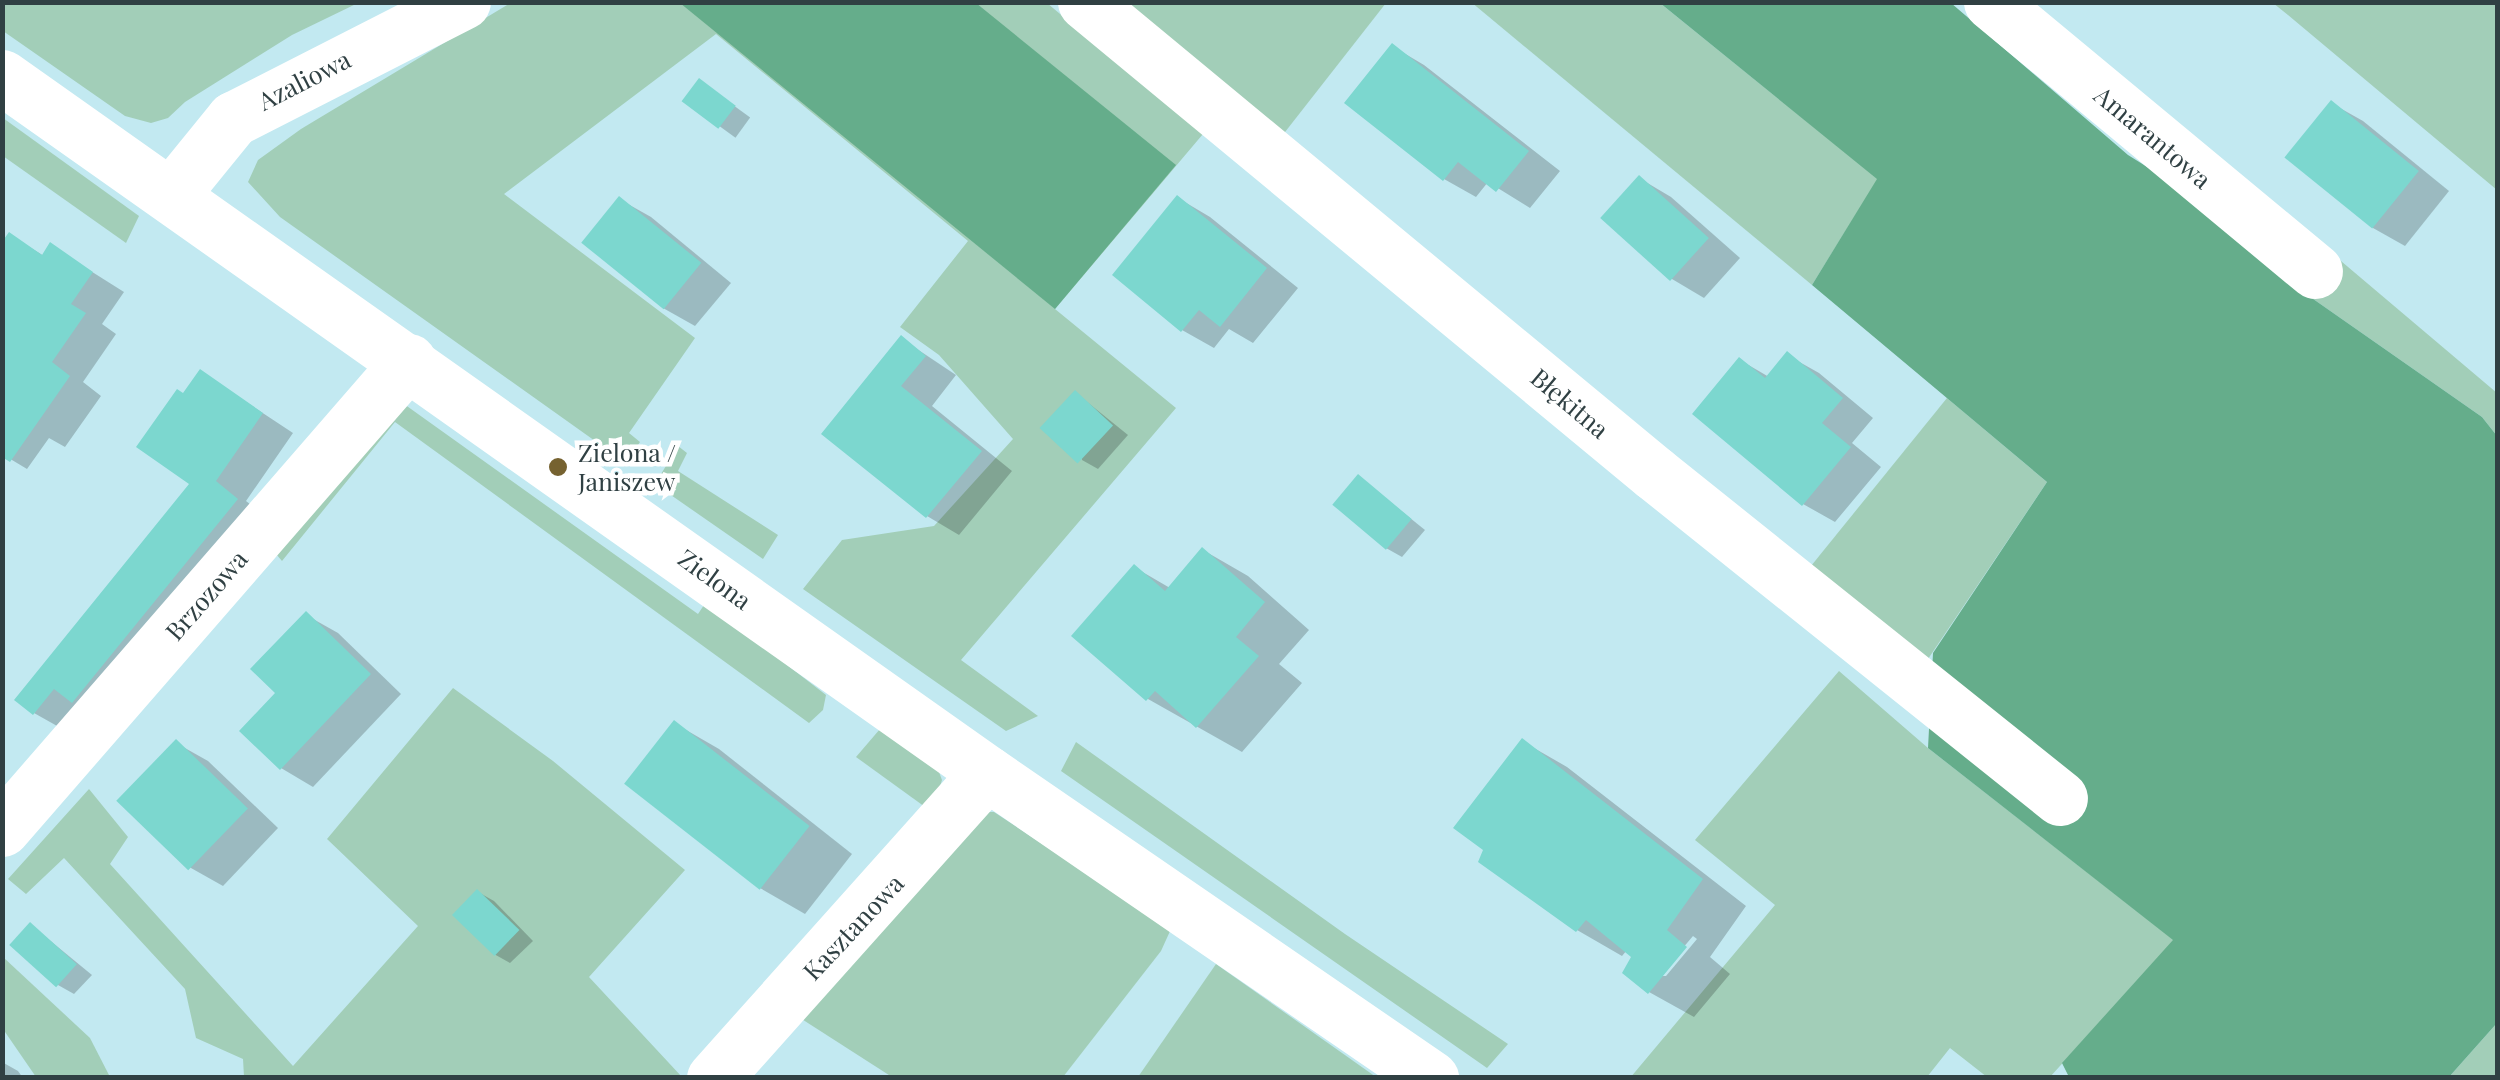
<!DOCTYPE html>
<meta charset="utf-8">
<style>
body{margin:0}
#map{position:relative;width:2500px;height:1080px;overflow:hidden;background:#c2e9f1;font-family:"Playfair Display",serif}
div>[style]{position:absolute}
.green>*{inset:0;background:#a2ceb8}
.forest>*{inset:0;background:#65ad8b}
.shadow>*{inset:0;background:#0003;transform-origin:0 0}
.building>*{inset:0;background:#7cd7cf;transform-origin:0 0}
.minor>*{height:55px;margin:-27.5px;padding:0 27.5px;transform-origin:27.5px;border-radius:27.5px;background:#fff}
.dots>*{width:28px;height:28px;translate:-50% -50%;box-sizing:border-box;border:5px solid #fff;border-radius:50%}
span{translate:-50% -50%;white-space:nowrap;text-align:center;line-height:1.15;-webkit-text-stroke:9px #fff;paint-order:stroke}
.street-label{font-size:25px;color:#304043}
.poi-label{font-size:25px;color:#304043}
.left{translate:0 -50%;text-align:left}
.frame{position:absolute;inset:0;border:5px solid #304043;pointer-events:none}
</style>
<div id="map">
<div class="green">
<div style="clip-path:polygon(3px 2px,358px 2px,358px 3px,292px 35px,185px 102px,168px 118px,151px 123px,125px 116px,3px 31px)"></div>
<div style="clip-path:polygon(512px 2px,1047px 3px,1203px 134px,1055px 309px,1176px 408px,961px 660px,1038px 716px,1006px 731px,803px 589px,842px 540px,934px 526px,1013px 439px,939px 355px,900px 327px,968px 241px,716px 34px,504px 194px,695px 338px,629px 433px,640px 442px,626px 463px,280px 217px,248px 182px,258px 160px,301px 129px)"></div>
<div style="clip-path:polygon(1471px 2px,1660px 3px,1878px 179px,1812px 285px)"></div>
<div style="clip-path:polygon(1106px 3px,1386px 3px,1278px 141px)"></div>
<div style="clip-path:polygon(2273px 3px,2497px 3px,2497px 190px,2288px 15px)"></div>
<div style="clip-path:polygon(3px 118px,139px 216px,126px 243px,3px 156px)"></div>
<div style="clip-path:polygon(2192px 135px,2497px 393px,2497px 436px,2482px 417px,2279px 275px)"></div>
<div style="clip-path:polygon(1947px 398px,2047px 482px,1926px 662px,1811px 566px)"></div>
<div style="clip-path:polygon(397px 399px,698px 614px,706px 602px,826px 695px,823px 710px,809px 723px,395px 422px,282px 561px,271px 548px)"></div>
<div style="clip-path:polygon(678px 446px,687px 453px,678px 471px,778px 535px,763px 559px,655px 484px)"></div>
<div style="clip-path:polygon(1839px 671px,1928px 748px,2174px 940px,2050px 1077px,1987px 1077px,1950px 1048px,1927px 1077px,1630px 1078px,1775px 905px,1695px 840px)"></div>
<div style="clip-path:polygon(453px 688px,553px 761px,685px 870px,589px 977px,682px 1077px,244px 1077px,243px 1059px,196px 1038px,185px 989px,64px 858px,26px 894px,8px 879px,89px 789px,128px 837px,110px 864px,293px 1066px,418px 926px,327px 839px)"></div>
<div style="clip-path:polygon(880px 729px,936px 764px,942px 780px,932px 812px,856px 757px)"></div>
<div style="clip-path:polygon(1076px 742px,1345px 934px,1508px 1044px,1487px 1068px,1061px 771px)"></div>
<div style="clip-path:polygon(978px 812px,994px 812px,1171px 929px,1161px 951px,1063px 1077px,892px 1077px,797px 1016px)"></div>
<div style="clip-path:polygon(3px 957px,90px 1038px,110px 1077px,36px 1077px,3px 1029px)"></div>
<div style="clip-path:polygon(1216px 964px,1376px 1077px,1138px 1077px)"></div>
<div style="clip-path:polygon(2497px 1023px,2497px 1077px,2449px 1077px)"></div>
</div>
<div class="forest">
<div style="clip-path:polygon(680px 3px,976px 3px,1176px 165px,1055px 309px)"></div>
<div style="clip-path:polygon(1660px 3px,1951px 3px,2128px 155px,2160px 175px,2279px 275px,2482px 417px,2497px 436px,2497px 1023px,2449px 1077px,2069px 1077px,2062px 1063px,2173px 940px,1928px 748px,1933px 653px,2047px 482px,1812px 285px,1877px 179px)"></div>
</div>
<div class="shadow">
<div style="clip-path:polygon(1392px 46px,1424px 65px,1560px 171px,1530px 208px,1488px 182px,1476px 197px,1444px 179px)"></div>
<div style="left:700px;top:81px;width:62px;height:25px;rotate:36deg"></div>
<div style="clip-path:polygon(2331px 103px,2363px 121px,2449px 191px,2405px 246px,2373px 228px)"></div>
<div style="clip-path:polygon(1639px 178px,1671px 197px,1740px 258px,1704px 298px,1672px 279px)"></div>
<div style="clip-path:polygon(1178px 198px,1210px 217px,1298px 288px,1253px 343px,1229px 329px,1214px 348px,1182px 330px)"></div>
<div style="clip-path:polygon(619px 199px,651px 217px,731px 283px,695px 326px,663px 308px)"></div>
<div style="clip-path:polygon(10px 235px,44px 256px,51px 246px,124px 292px,102px 324px,116px 334px,83px 382px,101px 396px,65px 447px,49px 438px,27px 469px,2px 454px)"></div>
<div style="clip-path:polygon(902px 339px,956px 375px,932px 406px,1012px 471px,959px 535px,927px 516px,825px 433px)"></div>
<div style="clip-path:polygon(1787px 355px,1819px 373px,1873px 418px,1852px 443px,1881px 467px,1835px 522px,1803px 504px,1740px 360px,1769px 377px)"></div>
<div style="clip-path:polygon(201px 372px,293px 433px,246px 501px,268px 518px,66px 731px,34px 713px,193px 483px,184px 396px)"></div>
<div style="clip-path:polygon(1076px 393px,1128px 435px,1098px 469px,1082px 460px)"></div>
<div style="clip-path:polygon(1359px 477px,1425px 530px,1402px 557px,1386px 548px)"></div>
<div style="clip-path:polygon(1203px 550px,1248px 576px,1309px 630px,1279px 664px,1302px 683px,1242px 752px,1148px 699px,1074px 636px,1134px 567px,1170px 588px)"></div>
<div style="clip-path:polygon(306px 615px,338px 633px,401px 694px,313px 787px,281px 768px,279px 693px)"></div>
<div style="clip-path:polygon(674px 723px,719px 749px,852px 854px,805px 914px,760px 888px)"></div>
<div style="clip-path:polygon(evenodd,1522px 741px,1567px 767px,1746px 906px,1710px 957px,1730px 974px,1694px 1017px,1649px 992px,1634px 957px,1627px 950px,1622px 956px,1577px 930px,1522px 741px,1693px 936px,1697px 939px,1666px 976px,1659px 976px,1693px 936px)"></div>
<div style="clip-path:polygon(176px 743px,208px 761px,278px 828px,223px 886px,191px 868px,120px 801px)"></div>
<div style="clip-path:polygon(478px 892px,494px 901px,533px 941px,510px 963px,494px 954px)"></div>
<div style="clip-path:polygon(31px 925px,92px 975px,74px 994px,58px 985px)"></div>
<div style="clip-path:polygon(2px 1062px,18px 1071px,23px 1078px,2px 1078px)"></div>
</div>
<div class="building">
<div style="clip-path:polygon(1392px 43px,1529px 151px,1496px 192px,1458px 162px,1443px 181px,1344px 103px)"></div>
<div style="left:699px;top:78px;width:46px;height:29px;rotate:37deg"></div>
<div style="left:2331px;top:100px;width:113px;height:74px;rotate:39deg"></div>
<div style="left:1639px;top:175px;width:94px;height:58px;rotate:42deg"></div>
<div style="clip-path:polygon(1177px 195px,1267px 268px,1220px 327px,1199px 310px,1181px 332px,1112px 275px)"></div>
<div style="left:619px;top:196px;width:106px;height:60px;rotate:39deg"></div>
<div style="clip-path:polygon(9px 232px,42px 255px,50px 242px,93px 272px,71px 304px,86px 313px,52px 362px,70px 376px,10px 462px,2px 457px,2px 242px)"></div>
<div style="clip-path:polygon(901px 335px,926px 356px,901px 386px,982px 451px,926px 518px,821px 434px)"></div>
<div style="clip-path:polygon(1787px 351px,1843px 398px,1822px 423px,1851px 447px,1802px 506px,1692px 414px,1739px 357px,1765px 378px)"></div>
<div style="clip-path:polygon(200px 369px,263px 413px,216px 481px,238px 499px,72px 703px,54px 689px,33px 715px,14px 700px,189px 484px,136px 447px,177px 389px,183px 393px)"></div>
<div style="left:1075px;top:390px;width:52px;height:52px;rotate:43deg"></div>
<div style="left:1358px;top:474px;width:70px;height:40px;rotate:40deg"></div>
<div style="clip-path:polygon(1202px 547px,1265px 602px,1236px 637px,1259px 656px,1196px 728px,1155px 691px,1146px 701px,1071px 636px,1134px 564px,1165px 591px)"></div>
<div style="clip-path:polygon(306px 611px,371px 674px,280px 770px,239px 731px,275px 693px,250px 669px)"></div>
<div style="left:674px;top:720px;width:172px;height:81px;rotate:38deg"></div>
<div style="clip-path:polygon(1522px 738px,1703px 879px,1667px 930px,1687px 947px,1648px 994px,1622px 973px,1631px 957px,1586px 920px,1576px 932px,1478px 862px,1483px 850px,1453px 828px)"></div>
<div style="left:176px;top:739px;width:100px;height:86px;rotate:44deg"></div>
<div style="left:477px;top:889px;width:59px;height:36px;rotate:44deg"></div>
<div style="left:30px;top:922px;width:63px;height:31px;rotate:42deg"></div>
</div>
<div class="minor">
<div style="left:1085px;top:2px;width:739px;rotate:39.62deg"></div>
<div style="left:1654px;top:473px;width:520px;rotate:38.68deg"></div>
<div style="left:1991px;top:2px;width:421px;rotate:39.7deg"></div>
<div style="left:2px;top:77px;width:1206px;rotate:35.24deg"></div>
<div style="left:987px;top:773px;width:539px;rotate:34.49deg"></div>
<div style="left:172px;top:194px;width:97px;rotate:-50.9deg"></div>
<div style="left:233px;top:119px;width:258px;rotate:-27deg"></div>
<div style="left:2px;top:829px;width:620px;rotate:-48.99deg"></div>
<div style="left:714px;top:1078px;width:409px;rotate:-48.2deg"></div>
</div>
<div class="dots">
<div style="left:558px;top:467px;background:#766230"></div>
</div>
<div class="street-label">
<span style="left:304px;top:80px;rotate:-27deg">Azaliowa</span>
<span style="left:2153px;top:137px;rotate:40deg">Amarantowa</span>
<span style="left:1570px;top:403px;rotate:40deg">Błękitna</span>
<span style="left:715px;top:579px;rotate:36deg">Zielona</span>
<span style="left:206px;top:595px;rotate:-49deg">Brzozowa</span>
<span style="left:853px;top:927px;rotate:-47deg">Kasztanowa</span>
</div>
<div class="poi-label">
<span class="left" style="left:578px;top:467px">Zielona /<br>Janiszew</span>
</div>
<div class="frame"></div>
</div>
